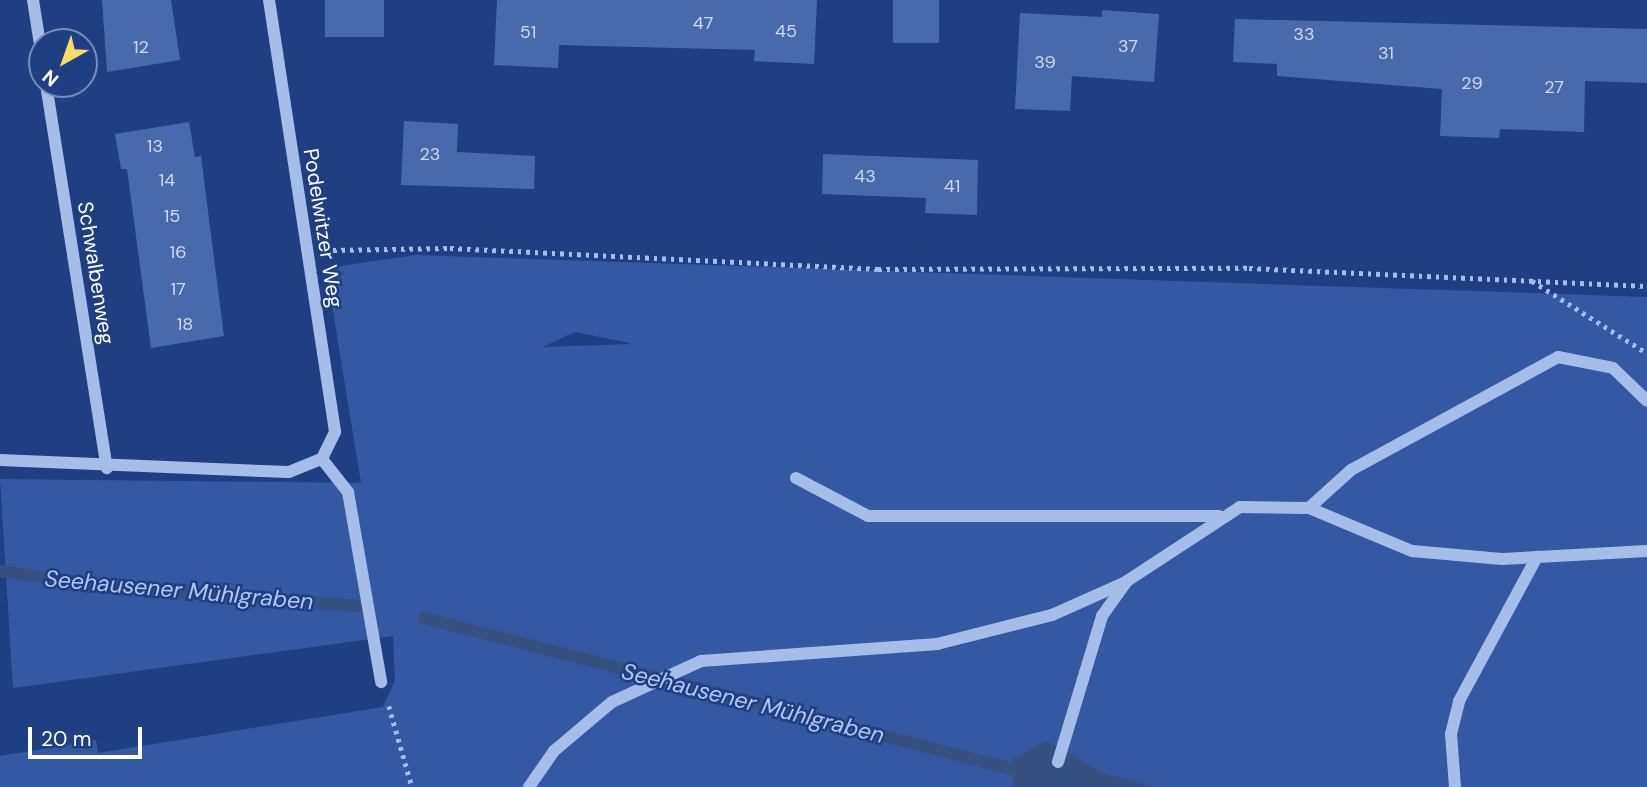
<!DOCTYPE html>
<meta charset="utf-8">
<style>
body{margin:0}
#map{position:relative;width:1647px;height:787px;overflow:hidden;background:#1e4083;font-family:"DM Sans",sans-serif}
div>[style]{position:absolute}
.green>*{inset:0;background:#3259a1}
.water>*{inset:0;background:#365081}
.stream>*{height:12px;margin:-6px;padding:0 6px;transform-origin:6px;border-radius:6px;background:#365081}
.building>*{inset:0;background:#466aac;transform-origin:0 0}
.path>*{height:4.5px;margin-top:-2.25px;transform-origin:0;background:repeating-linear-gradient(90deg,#a5bde9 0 3.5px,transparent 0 8.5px)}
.minor>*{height:12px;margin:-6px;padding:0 6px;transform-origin:6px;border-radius:6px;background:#a5bde9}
span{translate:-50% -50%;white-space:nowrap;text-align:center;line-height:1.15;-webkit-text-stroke:5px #1e4083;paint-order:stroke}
.number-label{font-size:18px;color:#d1daea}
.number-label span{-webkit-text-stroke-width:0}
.street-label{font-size:21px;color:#fff}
.water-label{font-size:23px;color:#b0c8f1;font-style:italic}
.north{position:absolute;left:28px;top:28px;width:70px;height:70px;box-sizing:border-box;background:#1e4083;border:2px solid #788cb5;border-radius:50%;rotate:220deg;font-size:19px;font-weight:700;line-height:28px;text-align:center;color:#fff}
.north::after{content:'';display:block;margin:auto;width:24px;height:32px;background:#f8dc64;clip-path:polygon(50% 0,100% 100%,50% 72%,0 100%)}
.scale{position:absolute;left:28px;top:727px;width:114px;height:32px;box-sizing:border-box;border:4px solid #fff;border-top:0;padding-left:9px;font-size:21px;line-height:24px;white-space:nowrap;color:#fff;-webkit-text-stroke:5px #1e4083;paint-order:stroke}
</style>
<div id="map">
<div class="green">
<div style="clip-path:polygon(evenodd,416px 255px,1647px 297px,1647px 787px,0 787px,0 756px,96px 740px,98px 753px,383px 707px,395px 680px,393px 636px,13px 688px,0 479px,361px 483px,326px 268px,416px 255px,575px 332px,630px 343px,630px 344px,542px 347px,575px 332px)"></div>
</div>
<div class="water">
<div style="clip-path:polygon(1046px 741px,1105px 774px,1155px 787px,1013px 787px,1012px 759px)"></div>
</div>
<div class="stream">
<div style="left:0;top:571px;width:116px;rotate:8.4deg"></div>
<div style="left:115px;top:588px;width:245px;rotate:4.2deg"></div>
<div style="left:424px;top:618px;width:619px;rotate:14.4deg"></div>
</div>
<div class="building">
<div style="clip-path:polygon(102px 0,171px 0,180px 60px,107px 72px)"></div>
<div style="left:325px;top:0;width:59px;height:37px"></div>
<div style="clip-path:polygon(497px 0,817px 0,814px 64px,754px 61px,755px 50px,559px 45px,558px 68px,494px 65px)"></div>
<div style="left:893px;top:0;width:46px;height:43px"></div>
<div style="clip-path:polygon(1102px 10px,1159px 14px,1154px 82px,1072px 76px,1070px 111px,1015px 109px,1020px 13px,1102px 17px)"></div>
<div style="clip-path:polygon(1235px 19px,1647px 29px,1647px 83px,1585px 81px,1584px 132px,1500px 129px,1499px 138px,1440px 136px,1442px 89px,1277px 76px,1277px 64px,1233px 62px)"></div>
<div style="clip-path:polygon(404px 121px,458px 124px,457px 152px,535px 156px,534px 189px,401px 185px)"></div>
<div style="clip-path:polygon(189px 122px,195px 157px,201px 156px,224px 336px,151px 348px,127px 169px,121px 169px,115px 134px)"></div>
<div style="clip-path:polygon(823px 154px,978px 160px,977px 215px,925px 213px,926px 198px,822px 194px)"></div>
</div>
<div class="path">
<div style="left:333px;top:250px;width:117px;rotate:-1deg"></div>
<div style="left:450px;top:248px;width:429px;rotate:2.8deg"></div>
<div style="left:878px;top:269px;width:371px;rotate:-0.2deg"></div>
<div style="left:1249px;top:268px;width:398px;rotate:2.6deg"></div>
<div style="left:1532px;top:281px;width:136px;rotate:32.1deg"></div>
<div style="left:389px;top:706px;width:84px;rotate:74.1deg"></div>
</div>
<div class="minor">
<div style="left:33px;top:0;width:58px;rotate:81deg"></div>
<div style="left:269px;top:0;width:437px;rotate:81.3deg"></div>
<div style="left:335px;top:432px;width:30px;rotate:116deg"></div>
<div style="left:322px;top:459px;width:42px;rotate:51.8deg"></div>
<div style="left:348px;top:492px;width:193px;rotate:80.1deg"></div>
<div style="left:46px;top:84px;width:389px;rotate:81deg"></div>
<div style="left:0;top:460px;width:289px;rotate:2.4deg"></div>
<div style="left:289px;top:472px;width:35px;rotate:-22deg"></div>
<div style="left:796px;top:478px;width:81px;rotate:27.8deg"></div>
<div style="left:868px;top:516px;width:351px"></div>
<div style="left:1309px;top:508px;width:57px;rotate:-42.1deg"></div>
<div style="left:1351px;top:470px;width:236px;rotate:-28.6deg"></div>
<div style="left:1558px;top:357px;width:56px;rotate:11.3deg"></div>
<div style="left:1613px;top:368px;width:47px;rotate:44.1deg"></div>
<div style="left:1058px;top:762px;width:152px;rotate:-73.2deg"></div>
<div style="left:1102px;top:616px;width:43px;rotate:-54.5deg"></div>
<div style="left:1127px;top:581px;width:135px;rotate:-33.2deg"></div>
<div style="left:1240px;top:507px;width:69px;rotate:0.8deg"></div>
<div style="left:1309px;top:508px;width:112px;rotate:22.7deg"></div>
<div style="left:1412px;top:551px;width:90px;rotate:5.1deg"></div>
<div style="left:1502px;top:559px;width:145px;rotate:-3.2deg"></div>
<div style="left:529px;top:787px;width:44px;rotate:-55.2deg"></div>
<div style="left:554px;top:751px;width:76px;rotate:-40.2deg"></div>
<div style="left:612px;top:702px;width:98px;rotate:-24.7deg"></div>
<div style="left:701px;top:661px;width:237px;rotate:-4.1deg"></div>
<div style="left:937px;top:644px;width:119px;rotate:-14.2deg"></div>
<div style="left:1052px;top:615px;width:81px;rotate:-24deg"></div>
<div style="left:1455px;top:787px;width:53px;rotate:-94.3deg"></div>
<div style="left:1451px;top:734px;width:34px;rotate:-76deg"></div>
<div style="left:1459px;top:701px;width:164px;rotate:-61.6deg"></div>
</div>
<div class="number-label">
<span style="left:703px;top:23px">47</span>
<span style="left:786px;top:31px">45</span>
<span style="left:528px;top:32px">51</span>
<span style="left:1304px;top:34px">33</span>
<span style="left:1128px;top:46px">37</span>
<span style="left:141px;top:47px">12</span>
<span style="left:1386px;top:53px">31</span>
<span style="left:1045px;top:62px">39</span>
<span style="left:1472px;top:83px">29</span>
<span style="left:1554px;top:87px">27</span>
<span style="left:155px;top:146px">13</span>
<span style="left:430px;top:154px">23</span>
<span style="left:865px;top:176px">43</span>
<span style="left:167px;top:180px">14</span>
<span style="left:952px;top:186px">41</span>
<span style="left:172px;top:216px">15</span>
<span style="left:178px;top:252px">16</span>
<span style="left:178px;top:289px">17</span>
<span style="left:185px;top:324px">18</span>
</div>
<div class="street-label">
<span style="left:323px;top:228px;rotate:81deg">Podelwitzer Weg</span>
<span style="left:96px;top:273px;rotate:81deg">Schwalbenweg</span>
</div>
<div class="water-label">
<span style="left:179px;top:590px;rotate:5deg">Seehausener Mühlgraben</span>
<span style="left:753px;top:703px;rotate:14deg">Seehausener Mühlgraben</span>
</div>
<div class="north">N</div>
<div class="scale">20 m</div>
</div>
